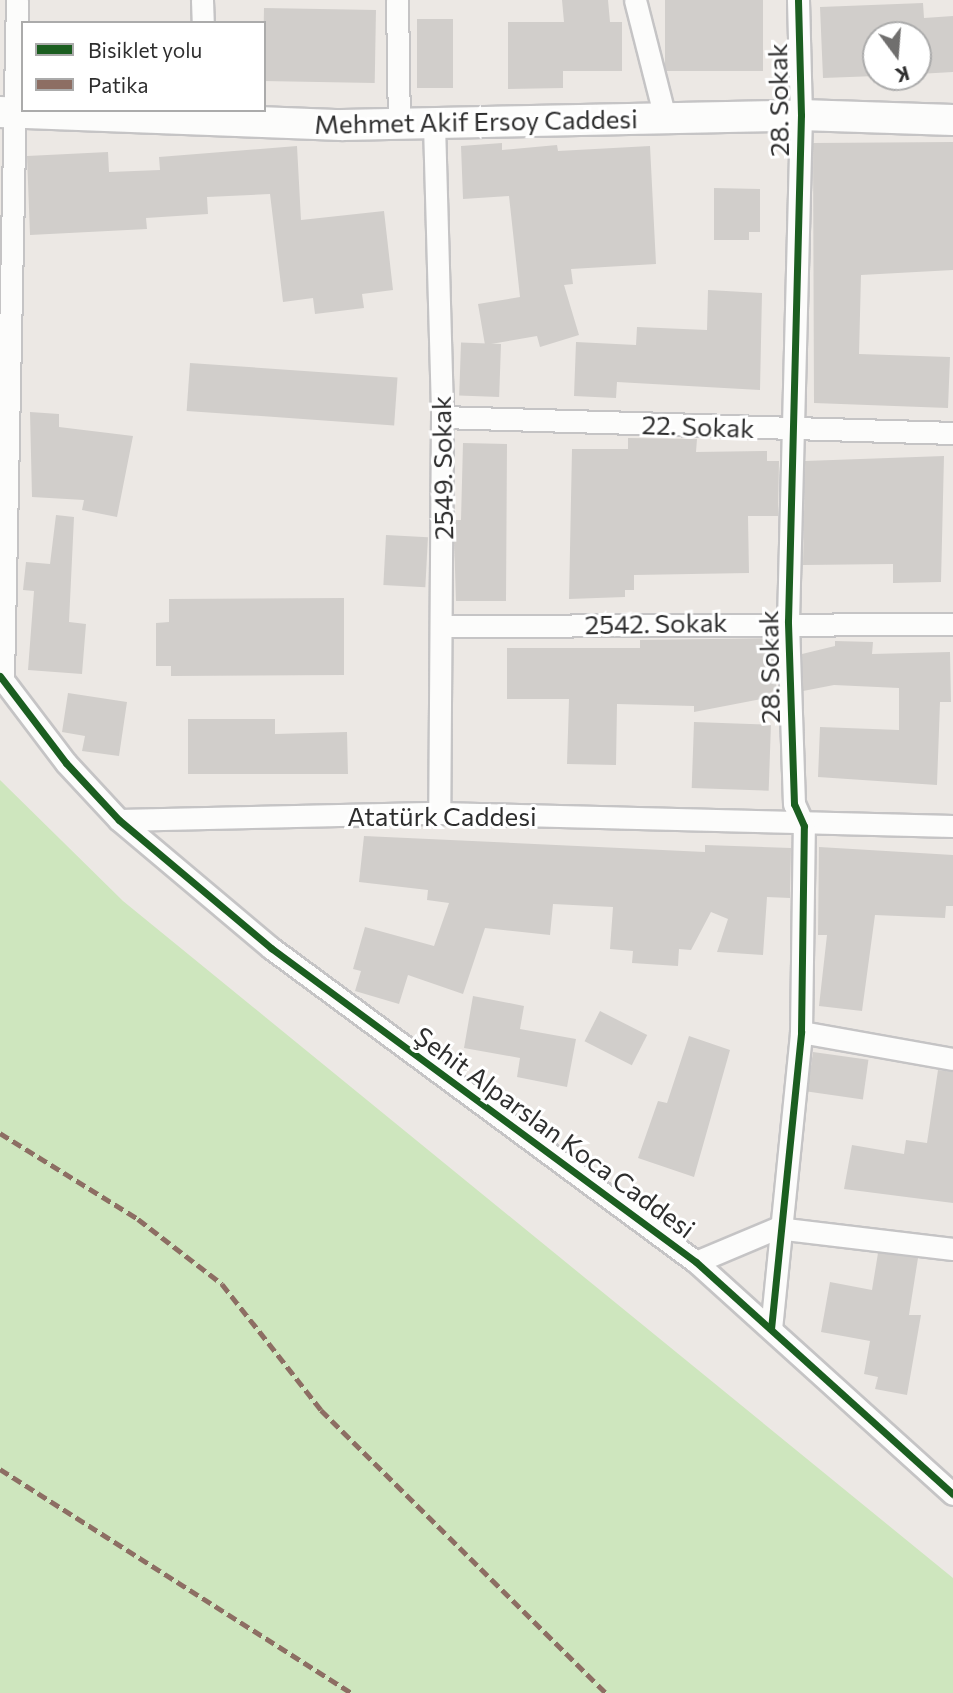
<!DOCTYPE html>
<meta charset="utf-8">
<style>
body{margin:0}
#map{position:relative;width:953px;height:1693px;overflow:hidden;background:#ece8e4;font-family:Commissioner,sans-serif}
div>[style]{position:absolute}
.green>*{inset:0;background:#cee6be}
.building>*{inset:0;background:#d1cecb;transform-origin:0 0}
.roads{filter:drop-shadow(2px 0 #c5c4c5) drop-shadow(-2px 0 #c5c4c5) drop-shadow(0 2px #c5c4c5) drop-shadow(0 -2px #c5c4c5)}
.street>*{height:21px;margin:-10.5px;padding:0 10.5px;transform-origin:10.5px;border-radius:10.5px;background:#fcfcfb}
.secondary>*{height:30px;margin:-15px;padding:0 15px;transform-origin:15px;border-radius:15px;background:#fcfcfb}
.quiet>*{height:5px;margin-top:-2.5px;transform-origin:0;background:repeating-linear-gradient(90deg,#8d6e63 0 10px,transparent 0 15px)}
.cycleway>*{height:7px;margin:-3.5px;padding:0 3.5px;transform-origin:3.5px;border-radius:3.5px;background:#1b5e20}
span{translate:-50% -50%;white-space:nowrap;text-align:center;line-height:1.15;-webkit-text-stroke:6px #fff;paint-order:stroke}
.street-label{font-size:26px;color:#2e2e2e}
.legend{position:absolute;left:21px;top:21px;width:245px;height:91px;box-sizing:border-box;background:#fff;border:2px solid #ababab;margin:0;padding:9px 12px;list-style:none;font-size:21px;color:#2e2e2e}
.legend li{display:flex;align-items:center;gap:14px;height:35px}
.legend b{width:35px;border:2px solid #ababab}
.north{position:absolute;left:862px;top:21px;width:70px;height:70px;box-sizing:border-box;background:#fff;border:2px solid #ababab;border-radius:50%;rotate:164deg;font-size:19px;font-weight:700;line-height:28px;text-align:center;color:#2e2e2e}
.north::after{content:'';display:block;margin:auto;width:24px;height:32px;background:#706f6e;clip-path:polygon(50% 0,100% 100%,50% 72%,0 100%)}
</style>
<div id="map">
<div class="green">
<div style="clip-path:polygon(0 780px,123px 901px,953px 1578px,953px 1693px,0 1693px)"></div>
</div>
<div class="building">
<div style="clip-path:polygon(562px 0,608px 0,610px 22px,622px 22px,622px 71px,563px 71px,563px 88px,508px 89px,508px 22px,564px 22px)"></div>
<div style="left:665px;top:0;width:98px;height:71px"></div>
<div style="clip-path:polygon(923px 3px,924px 18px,953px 16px,953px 72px,918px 74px,918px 35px,876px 35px,876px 76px,823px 78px,820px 7px)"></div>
<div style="left:264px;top:8px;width:112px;height:73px;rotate:1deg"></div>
<div style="left:417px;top:19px;width:36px;height:69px"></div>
<div style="clip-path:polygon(953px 142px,953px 270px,861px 275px,859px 354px,950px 357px,948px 408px,814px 403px,813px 143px)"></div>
<div style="clip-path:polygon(502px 143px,502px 150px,557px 145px,558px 151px,650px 146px,656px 264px,571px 269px,573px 284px,564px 285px,579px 335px,540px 347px,537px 336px,485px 345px,478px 304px,520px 297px,509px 196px,463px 199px,461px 146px)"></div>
<div style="clip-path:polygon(297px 146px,301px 220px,384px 211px,393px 290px,362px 294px,364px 308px,315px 314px,313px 298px,283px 302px,270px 194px,207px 197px,208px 214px,146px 218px,147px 229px,30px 235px,27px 156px,108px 152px,109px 172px,160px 170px,159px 157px)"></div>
<div style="clip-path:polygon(714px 188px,760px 189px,760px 232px,749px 232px,749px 240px,714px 240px)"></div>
<div style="clip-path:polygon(708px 290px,762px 293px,760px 390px,617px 382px,616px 398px,574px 396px,576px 342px,636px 345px,637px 327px,707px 330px)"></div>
<div style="left:501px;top:344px;width:53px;height:40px;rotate:92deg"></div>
<div style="left:190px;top:363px;width:208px;height:48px;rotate:4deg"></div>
<div style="clip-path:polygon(30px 412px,59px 414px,59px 427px,133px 436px,117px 517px,82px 510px,84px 500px,32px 497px)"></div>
<div style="clip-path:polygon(628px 438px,697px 439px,696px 452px,767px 451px,767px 461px,779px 461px,778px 516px,748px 516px,749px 573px,634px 575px,634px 590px,625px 590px,625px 597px,569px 599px,572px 449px,628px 449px)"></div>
<div style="clip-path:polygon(463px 443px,507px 444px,506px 601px,456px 601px,454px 538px,456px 520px,461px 520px)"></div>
<div style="clip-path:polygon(944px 456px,941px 582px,893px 583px,893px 564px,803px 565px,805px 461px)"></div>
<div style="clip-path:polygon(56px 515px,74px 517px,69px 622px,86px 624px,82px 674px,28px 670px,34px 591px,23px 590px,26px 562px,50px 564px)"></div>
<div style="left:386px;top:535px;width:42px;height:50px;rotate:3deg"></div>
<div style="clip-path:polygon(344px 598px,344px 675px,171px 676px,171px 666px,156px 666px,156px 623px,169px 622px,169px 599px)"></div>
<div style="clip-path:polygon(773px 638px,777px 696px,694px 712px,694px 706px,617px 704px,616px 765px,567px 764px,569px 699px,507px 699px,507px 648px,640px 648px,640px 640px)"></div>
<div style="clip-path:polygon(835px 641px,873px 642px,872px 654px,950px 652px,951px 702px,940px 702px,937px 785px,818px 777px,820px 727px,899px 730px,899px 688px,834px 685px,803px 691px,802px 654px,835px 646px)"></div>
<div style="clip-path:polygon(68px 693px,127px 702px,119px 756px,82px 751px,85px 736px,62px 732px)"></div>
<div style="clip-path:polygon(188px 719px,275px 719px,275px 734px,347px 732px,348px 774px,188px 774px)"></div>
<div style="left:694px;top:722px;width:77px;height:66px;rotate:2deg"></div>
<div style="clip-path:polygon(364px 836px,705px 852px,705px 845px,791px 848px,790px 898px,767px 897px,763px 955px,717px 952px,728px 919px,711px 912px,691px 950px,679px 949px,678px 966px,632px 963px,633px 951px,610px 949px,613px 907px,553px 904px,550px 935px,485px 928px,463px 994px,408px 975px,399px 1004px,355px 991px,361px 971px,353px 969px,365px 927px,434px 946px,449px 903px,427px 900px,428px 890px,359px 882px)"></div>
<div style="clip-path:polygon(819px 847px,953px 855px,953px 906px,946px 906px,945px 918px,875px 915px,862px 1011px,819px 1006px,827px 935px,818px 935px)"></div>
<div style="clip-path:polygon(473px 996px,524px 1006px,520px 1029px,576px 1039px,567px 1087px,517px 1077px,520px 1058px,464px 1048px)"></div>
<div style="left:600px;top:1011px;width:53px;height:34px;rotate:27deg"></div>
<div style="clip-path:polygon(689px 1036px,730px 1050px,694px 1177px,638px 1158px,658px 1101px,667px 1103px)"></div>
<div style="left:813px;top:1052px;width:56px;height:40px;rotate:8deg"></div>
<div style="clip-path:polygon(938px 1070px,953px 1072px,953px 1203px,844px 1189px,852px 1145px,904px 1154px,906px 1140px,927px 1143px)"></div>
<div style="clip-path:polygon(878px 1253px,918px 1258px,909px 1315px,921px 1315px,907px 1395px,875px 1389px,878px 1377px,864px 1374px,870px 1341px,821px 1332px,830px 1282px,872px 1290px)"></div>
</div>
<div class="roads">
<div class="street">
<div style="left:202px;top:0;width:23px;rotate:88deg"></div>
<div style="left:397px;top:0;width:124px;rotate:89.1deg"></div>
<div style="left:635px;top:0;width:122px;rotate:75.7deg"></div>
<div style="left:434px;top:124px;width:293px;rotate:88.4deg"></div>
<div style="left:442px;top:417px;width:396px;rotate:90.4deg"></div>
<div style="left:442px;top:417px;width:511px;rotate:1.79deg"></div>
<div style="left:443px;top:626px;width:510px;rotate:-0.22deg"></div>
<div style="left:0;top:676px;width:109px;rotate:52.8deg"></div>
<div style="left:66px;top:763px;width:78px;rotate:47.1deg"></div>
<div style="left:119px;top:820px;width:199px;rotate:40.1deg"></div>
<div style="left:271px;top:948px;width:528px;rotate:36.46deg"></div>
<div style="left:696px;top:1262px;width:346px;rotate:42.1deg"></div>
<div style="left:3px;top:678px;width:678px;rotate:-88.82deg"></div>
<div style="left:119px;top:820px;width:320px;rotate:-1.3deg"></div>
<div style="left:439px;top:813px;width:514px;rotate:1.45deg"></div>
<div style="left:801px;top:1032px;width:154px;rotate:10.1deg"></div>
<div style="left:696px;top:1262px;width:88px;rotate:-22.8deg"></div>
<div style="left:777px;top:1228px;width:177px;rotate:6.8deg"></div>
<div style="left:771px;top:1329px;width:299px;rotate:-84.2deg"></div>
<div style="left:801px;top:1032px;width:206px;rotate:-89.2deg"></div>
<div style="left:804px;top:826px;width:24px;rotate:-114deg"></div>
<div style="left:794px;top:804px;width:183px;rotate:-91.9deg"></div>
<div style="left:788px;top:621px;width:506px;rotate:-88.53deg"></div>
<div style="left:801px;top:115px;width:115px;rotate:-91.5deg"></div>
</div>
<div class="secondary">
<div style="left:0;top:112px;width:342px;rotate:2.2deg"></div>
<div style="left:342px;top:125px;width:459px;rotate:-1.2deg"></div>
<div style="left:801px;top:115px;width:152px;rotate:1.9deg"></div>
</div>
</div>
<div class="quiet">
<div style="left:0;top:1133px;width:163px;rotate:31.9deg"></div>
<div style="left:138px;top:1219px;width:106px;rotate:37.7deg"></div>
<div style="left:222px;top:1284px;width:160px;rotate:51.8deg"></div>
<div style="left:321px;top:1410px;width:402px;rotate:44.8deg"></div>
<div style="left:0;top:1469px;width:417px;rotate:32.5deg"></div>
</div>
<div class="cycleway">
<div style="left:0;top:676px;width:109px;rotate:52.8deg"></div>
<div style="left:66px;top:763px;width:78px;rotate:47.1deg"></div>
<div style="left:119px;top:820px;width:199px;rotate:40.1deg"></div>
<div style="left:271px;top:948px;width:528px;rotate:36.46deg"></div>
<div style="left:696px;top:1262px;width:346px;rotate:42.1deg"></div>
<div style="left:771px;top:1329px;width:299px;rotate:-84.2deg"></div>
<div style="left:801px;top:1032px;width:206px;rotate:-89.2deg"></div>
<div style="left:804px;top:826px;width:24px;rotate:-114deg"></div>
<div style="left:794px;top:804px;width:183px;rotate:-91.9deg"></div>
<div style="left:788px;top:621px;width:506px;rotate:-88.53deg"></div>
<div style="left:801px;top:115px;width:115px;rotate:-91.5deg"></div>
</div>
<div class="street-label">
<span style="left:778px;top:100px;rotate:-91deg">28. Sokak</span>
<span style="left:476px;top:121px;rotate:-1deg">Mehmet Akif Ersoy Caddesi</span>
<span style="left:698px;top:426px;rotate:2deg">22. Sokak</span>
<span style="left:442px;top:468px;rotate:-91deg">2549. Sokak</span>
<span style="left:656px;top:623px;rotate:-1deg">2542. Sokak</span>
<span style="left:769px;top:667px;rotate:-91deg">28. Sokak</span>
<span style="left:442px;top:816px">Atatürk Caddesi</span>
<span style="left:555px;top:1132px;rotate:36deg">Şehit Alparslan Koca Caddesi</span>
</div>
<ul class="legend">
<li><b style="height:9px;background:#1b5e20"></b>Bisiklet yolu</li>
<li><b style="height:9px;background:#8d6e63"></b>Patika</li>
</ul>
<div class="north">K</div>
</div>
